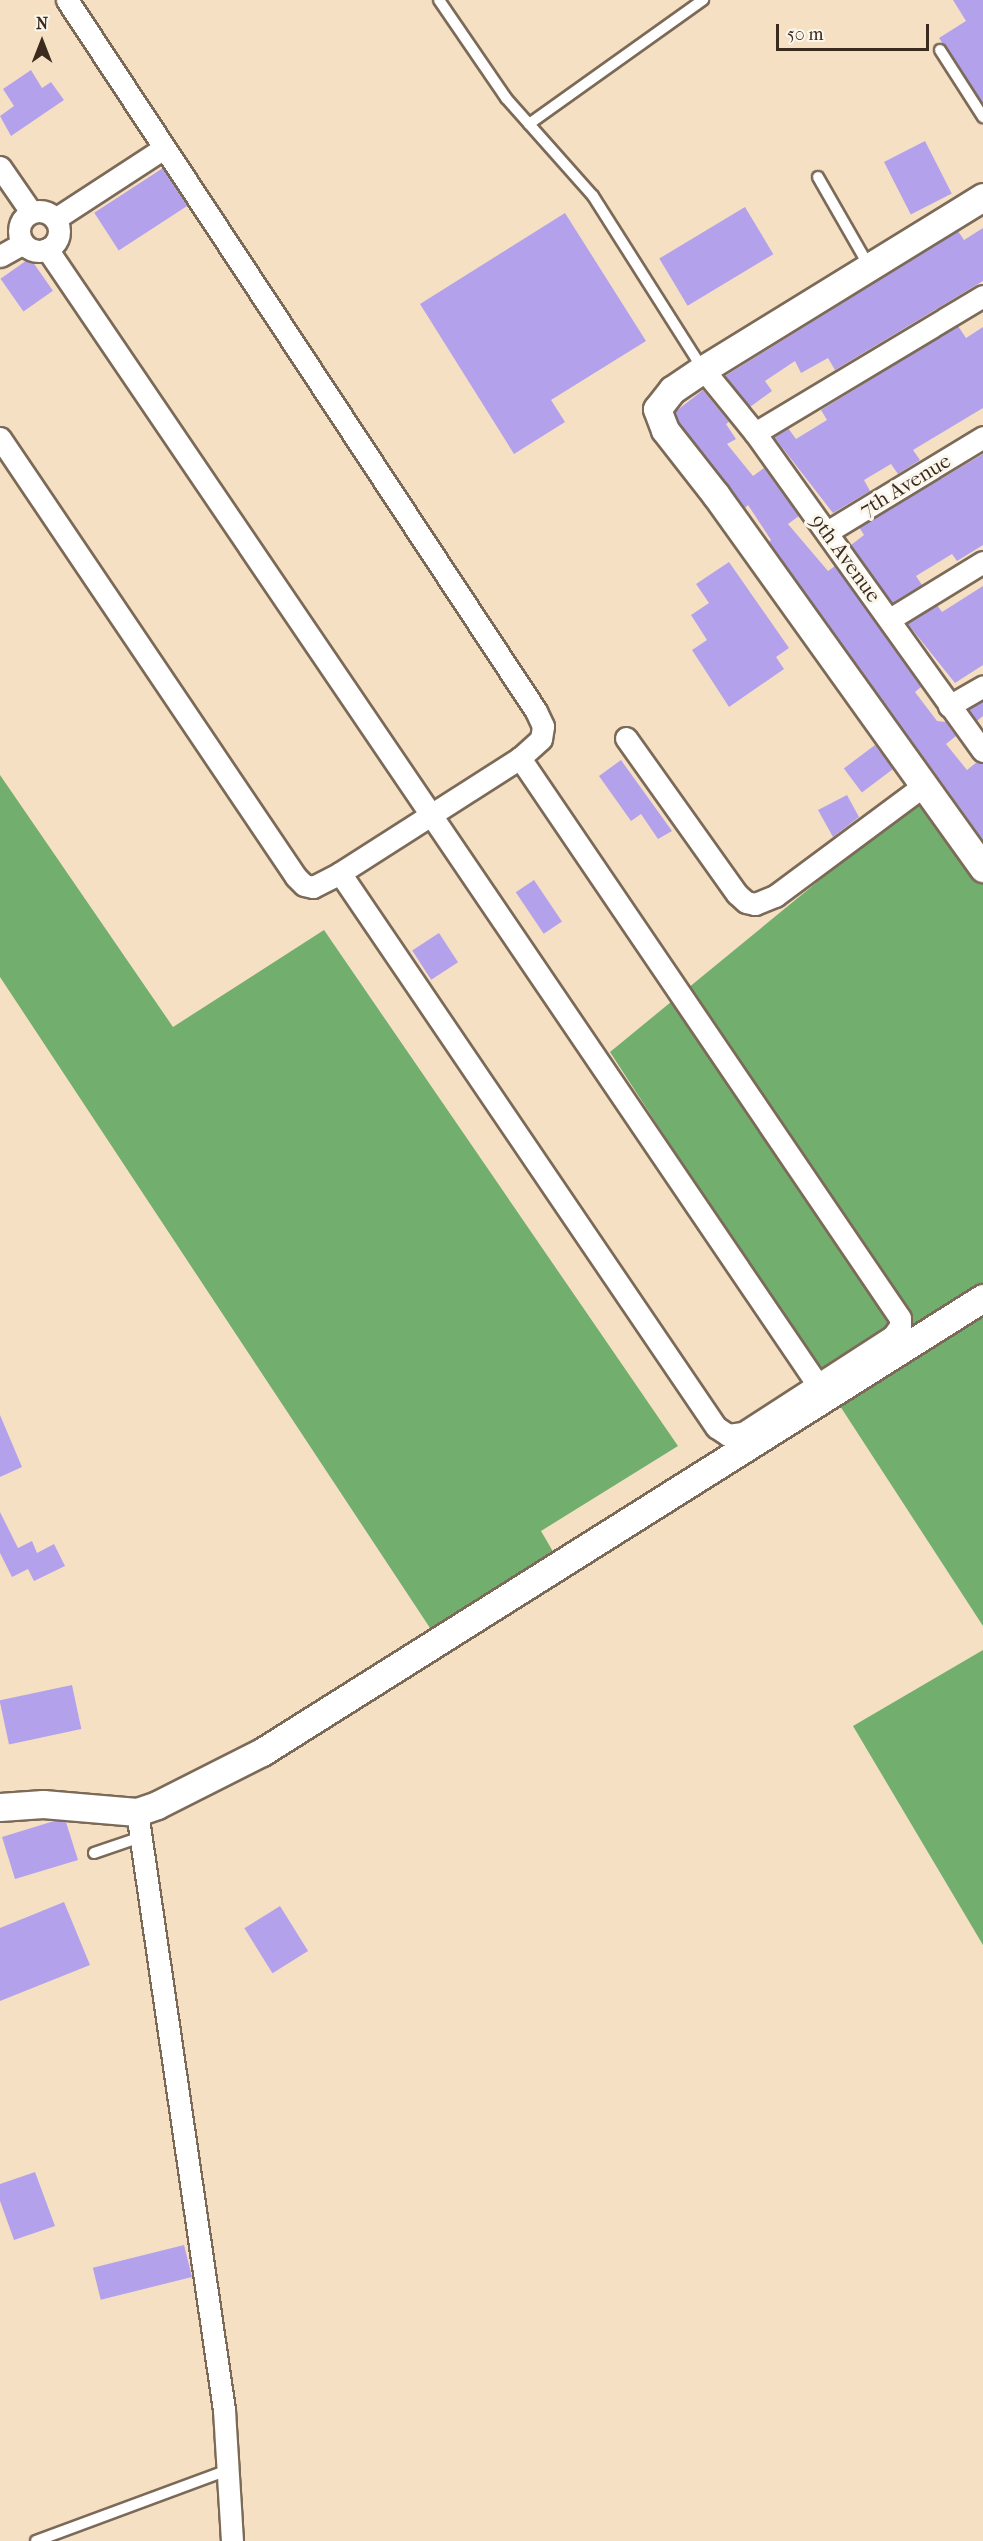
<!DOCTYPE html>
<style>
body{margin:0}
#map{position:relative;width:983px;height:2541px;overflow:hidden;background:#f5e0c4;font-family:"IM FELL French Canon",serif}
div>[style]{position:absolute}
.forest>*{inset:0;background:#72ae6e}
.building>*{inset:0;background:#b3a2eb;transform-origin:0 0}
.roads{filter:drop-shadow(2px 0 #7c6a58) drop-shadow(-2px 0 #7c6a58) drop-shadow(0 2px #7c6a58) drop-shadow(0 -2px #7c6a58)}
.service>*{height:10px;margin:-5px;padding:0 5px;transform-origin:5px;border-radius:5px;background:#fff}
.minor>*{height:21px;margin:-10.5px;padding:0 10.5px;transform-origin:10.5px;border-radius:10.5px;background:#fff}
.minor>.ring{margin:-10.5px;padding:0;box-sizing:content-box;background:none;border:21px solid #fff;border-radius:50%}
.tertiary>*{height:27px;margin:-13.5px;padding:0 13.5px;transform-origin:13.5px;border-radius:13.5px;background:#fff}
span{translate:-50% -50%;white-space:nowrap;text-align:center;line-height:1.15;-webkit-text-stroke:6px #fbf7ec;paint-order:stroke}
.street-label{font-size:21px;color:#3b2a1e}
.north{position:absolute;left:12px;top:12px;width:60px;height:60px;-webkit-text-stroke:4px #fbf7ec;paint-order:stroke;rotate:0deg;font-size:16px;font-weight:700;line-height:24px;text-align:center;color:#3b2a1e}
.north::after{content:'';display:block;margin:auto;width:21px;height:27px;background:#3b2a1e;clip-path:polygon(50% 0,100% 100%,50% 72%,0 100%)}
.scale{position:absolute;left:776px;top:24px;width:153px;height:27px;box-sizing:border-box;border:3px solid #3b2a1e;border-top:0;padding-left:8px;font-size:18px;line-height:21px;white-space:nowrap;color:#3b2a1e;-webkit-text-stroke:4px #fbf7ec;paint-order:stroke}
</style>
<div id="map">
<div class="forest">
<div style="clip-path:polygon(0 775px,173px 1027px,324px 930px,678px 1446px,541px 1531px,555px 1555px,432px 1631px,0 977px)"></div>
<div style="clip-path:polygon(921px 797px,983px 880px,983px 1626px,610px 1052px)"></div>
<div style="clip-path:polygon(983px 1650px,983px 1945px,853px 1726px)"></div>
</div>
<div class="building">
<div style="clip-path:polygon(953px 0,983px 0,983px 103px,939px 38px,966px 21px)"></div>
<div style="clip-path:polygon(31px 70px,42px 88px,51px 82px,64px 100px,11px 136px,0 116px,14px 106px,3px 89px)"></div>
<div style="left:925px;top:141px;width:59px;height:46px;rotate:63deg"></div>
<div style="left:163px;top:168px;width:45px;height:82px;rotate:57deg"></div>
<div style="left:745px;top:207px;width:55px;height:100px;rotate:59deg"></div>
<div style="clip-path:polygon(565px 213px,646px 341px,551px 400px,565px 422px,514px 454px,420px 304px)"></div>
<div style="clip-path:polygon(983px 228px,983px 281px,835px 370px,828px 358px,801px 373px,795px 361px,765px 381px,772px 391px,750px 407px,725px 376px,958px 231px,964px 240px)"></div>
<div style="left:30px;top:258px;width:40px;height:36px;rotate:55deg"></div>
<div style="clip-path:polygon(958px 326px,966px 338px,983px 327px,983px 408px,913px 450px,920px 460px,898px 474px,891px 464px,864px 480px,870px 491px,833px 513px,774px 437px,788px 428px,796px 439px,827px 420px,821px 410px)"></div>
<div style="clip-path:polygon(703px 390px,729px 422px,726px 424px,736px 439px,727px 444px,753px 476px,764px 468px,799px 516px,788px 524px,828px 571px,835px 566px,921px 687px,915px 692px,937px 721px,946px 722px,956px 736px,946px 744px,967px 770px,977px 762px,983px 764px,983px 840px,769px 542px,771px 540px,748px 505px,745px 508px,679px 422px,675px 412px)"></div>
<div style="clip-path:polygon(983px 454px,983px 545px,957px 561px,952px 554px,916px 576px,922px 585px,892px 603px,851px 545px,864px 535px,859px 527px)"></div>
<div style="clip-path:polygon(729px 562px,789px 648px,776px 657px,784px 669px,729px 707px,692px 650px,707px 640px,691px 615px,709px 603px,696px 584px)"></div>
<div style="clip-path:polygon(983px 586px,983px 665px,955px 683px,907px 623px,937px 605px,942px 612px)"></div>
<div style="clip-path:polygon(983px 701px,983px 716px,977px 721px,969px 709px)"></div>
<div style="left:875px;top:745px;width:30px;height:39px;rotate:53deg"></div>
<div style="clip-path:polygon(621px 760px,672px 831px,658px 839px,641px 814px,631px 821px,599px 776px)"></div>
<div style="clip-path:polygon(847px 795px,859px 817px,833px 837px,818px 810px)"></div>
<div style="left:534px;top:880px;width:50px;height:22px;rotate:56deg"></div>
<div style="left:439px;top:933px;width:35px;height:32px;rotate:57deg"></div>
<div style="clip-path:polygon(0 1415px,22px 1467px,0 1477px)"></div>
<div style="clip-path:polygon(0 1512px,18px 1548px,32px 1541px,37px 1553px,54px 1544px,65px 1566px,34px 1581px,28px 1569px,12px 1577px,0 1553px)"></div>
<div style="left:72px;top:1685px;width:45px;height:74px;rotate:78deg"></div>
<div style="clip-path:polygon(54px 1821px,66px 1822px,78px 1860px,15px 1879px,2px 1837px)"></div>
<div style="clip-path:polygon(64px 1902px,90px 1965px,0 2001px,0 1928px)"></div>
<div style="left:280px;top:1906px;width:53px;height:42px;rotate:58deg"></div>
<div style="clip-path:polygon(35px 2172px,55px 2226px,14px 2240px,0 2201px,0 2184px)"></div>
<div style="left:184px;top:2245px;width:33px;height:94px;rotate:76deg"></div>
</div>
<div class="roads">
<div class="service">
<div style="left:439px;top:0;width:119px;rotate:55.6deg"></div>
<div style="left:506px;top:98px;width:131px;rotate:48.4deg"></div>
<div style="left:593px;top:196px;width:205px;rotate:57.6deg"></div>
<div style="left:940px;top:50px;width:80px;rotate:57.3deg"></div>
<div style="left:529px;top:124px;width:214px;rotate:-35.5deg"></div>
<div style="left:818px;top:177px;width:103px;rotate:60.2deg"></div>
<div style="left:94px;top:1853px;width:50px;rotate:-18.8deg"></div>
<div style="left:36px;top:2541px;width:205px;rotate:-20.3deg"></div>
</div>
<div class="minor">
<div style="left:0;top:167px;width:55px;rotate:55.4deg"></div>
<div class="ring" style="left:19px;top:211px;width:19px;height:19px"></div>
<div style="left:55px;top:219px;width:130px;rotate:-33.1deg"></div>
<div style="left:47px;top:249px;width:1373px;rotate:55.84deg"></div>
<div style="left:0;top:256px;width:26px;rotate:-29deg"></div>
<div style="left:703px;top:369px;width:82px;rotate:50.9deg"></div>
<div style="left:755px;top:433px;width:391px;rotate:54.4deg"></div>
<div style="left:755px;top:433px;width:266px;rotate:-31deg"></div>
<div style="left:0;top:438px;width:529px;rotate:56.01deg"></div>
<div style="left:296px;top:877px;width:11px;rotate:45deg"></div>
<div style="left:304px;top:885px;width:9px;rotate:13deg"></div>
<div style="left:313px;top:887px;width:30px;rotate:-27deg"></div>
<div style="left:340px;top:873px;width:670px;rotate:55.84deg"></div>
<div style="left:716px;top:1427px;width:14px;rotate:34deg"></div>
<div style="left:728px;top:1435px;width:15px;rotate:-8deg"></div>
<div style="left:743px;top:1433px;width:179px;rotate:-32.9deg"></div>
<div style="left:893px;top:1336px;width:12px;rotate:-55deg"></div>
<div style="left:900px;top:1326px;width:8px;rotate:-90deg"></div>
<div style="left:900px;top:1318px;width:677px;rotate:-124.16deg"></div>
<div style="left:520px;top:758px;width:28px;rotate:-42deg"></div>
<div style="left:541px;top:739px;width:13px;rotate:-81deg"></div>
<div style="left:543px;top:726px;width:17px;rotate:-115deg"></div>
<div style="left:536px;top:711px;width:852px;rotate:-123.41deg"></div>
<div style="left:827px;top:532px;width:183px;rotate:-31.3deg"></div>
<div style="left:890px;top:619px;width:109px;rotate:-31.5deg"></div>
<div style="left:949px;top:706px;width:39px;rotate:-30deg"></div>
<div style="left:626px;top:738px;width:191px;rotate:54.6deg"></div>
<div style="left:737px;top:894px;width:12px;rotate:42deg"></div>
<div style="left:746px;top:902px;width:9px;rotate:13deg"></div>
<div style="left:755px;top:904px;width:22px;rotate:-22deg"></div>
<div style="left:775px;top:896px;width:184px;rotate:-36.6deg"></div>
<div style="left:340px;top:873px;width:214px;rotate:-32.6deg"></div>
<div style="left:137px;top:1812px;width:604px;rotate:81.72deg"></div>
<div style="left:224px;top:2410px;width:131px;rotate:86.5deg"></div>
</div>
<div class="tertiary">
<div style="left:983px;top:197px;width:329px;rotate:148.4deg"></div>
<div style="left:703px;top:369px;width:37px;rotate:146deg"></div>
<div style="left:672px;top:390px;width:24px;rotate:128deg"></div>
<div style="left:657px;top:409px;width:22px;rotate:69deg"></div>
<div style="left:665px;top:430px;width:83px;rotate:51.9deg"></div>
<div style="left:716px;top:495px;width:459px;rotate:54.4deg"></div>
<div style="left:0;top:1807px;width:43px;rotate:-4deg"></div>
<div style="left:43px;top:1804px;width:94px;rotate:4.9deg"></div>
<div style="left:137px;top:1812px;width:21px;rotate:-19deg"></div>
<div style="left:157px;top:1805px;width:118px;rotate:-26.8deg"></div>
<div style="left:262px;top:1752px;width:852px;rotate:-32.2deg"></div>
</div>
</div>
<div class="street-label">
<span style="left:905px;top:485px;rotate:-31deg">7th Avenue</span>
<span style="left:846px;top:558px;rotate:54deg">9th Avenue</span>
</div>
<div class="north">N</div>
<div class="scale">50 m</div>
</div>
